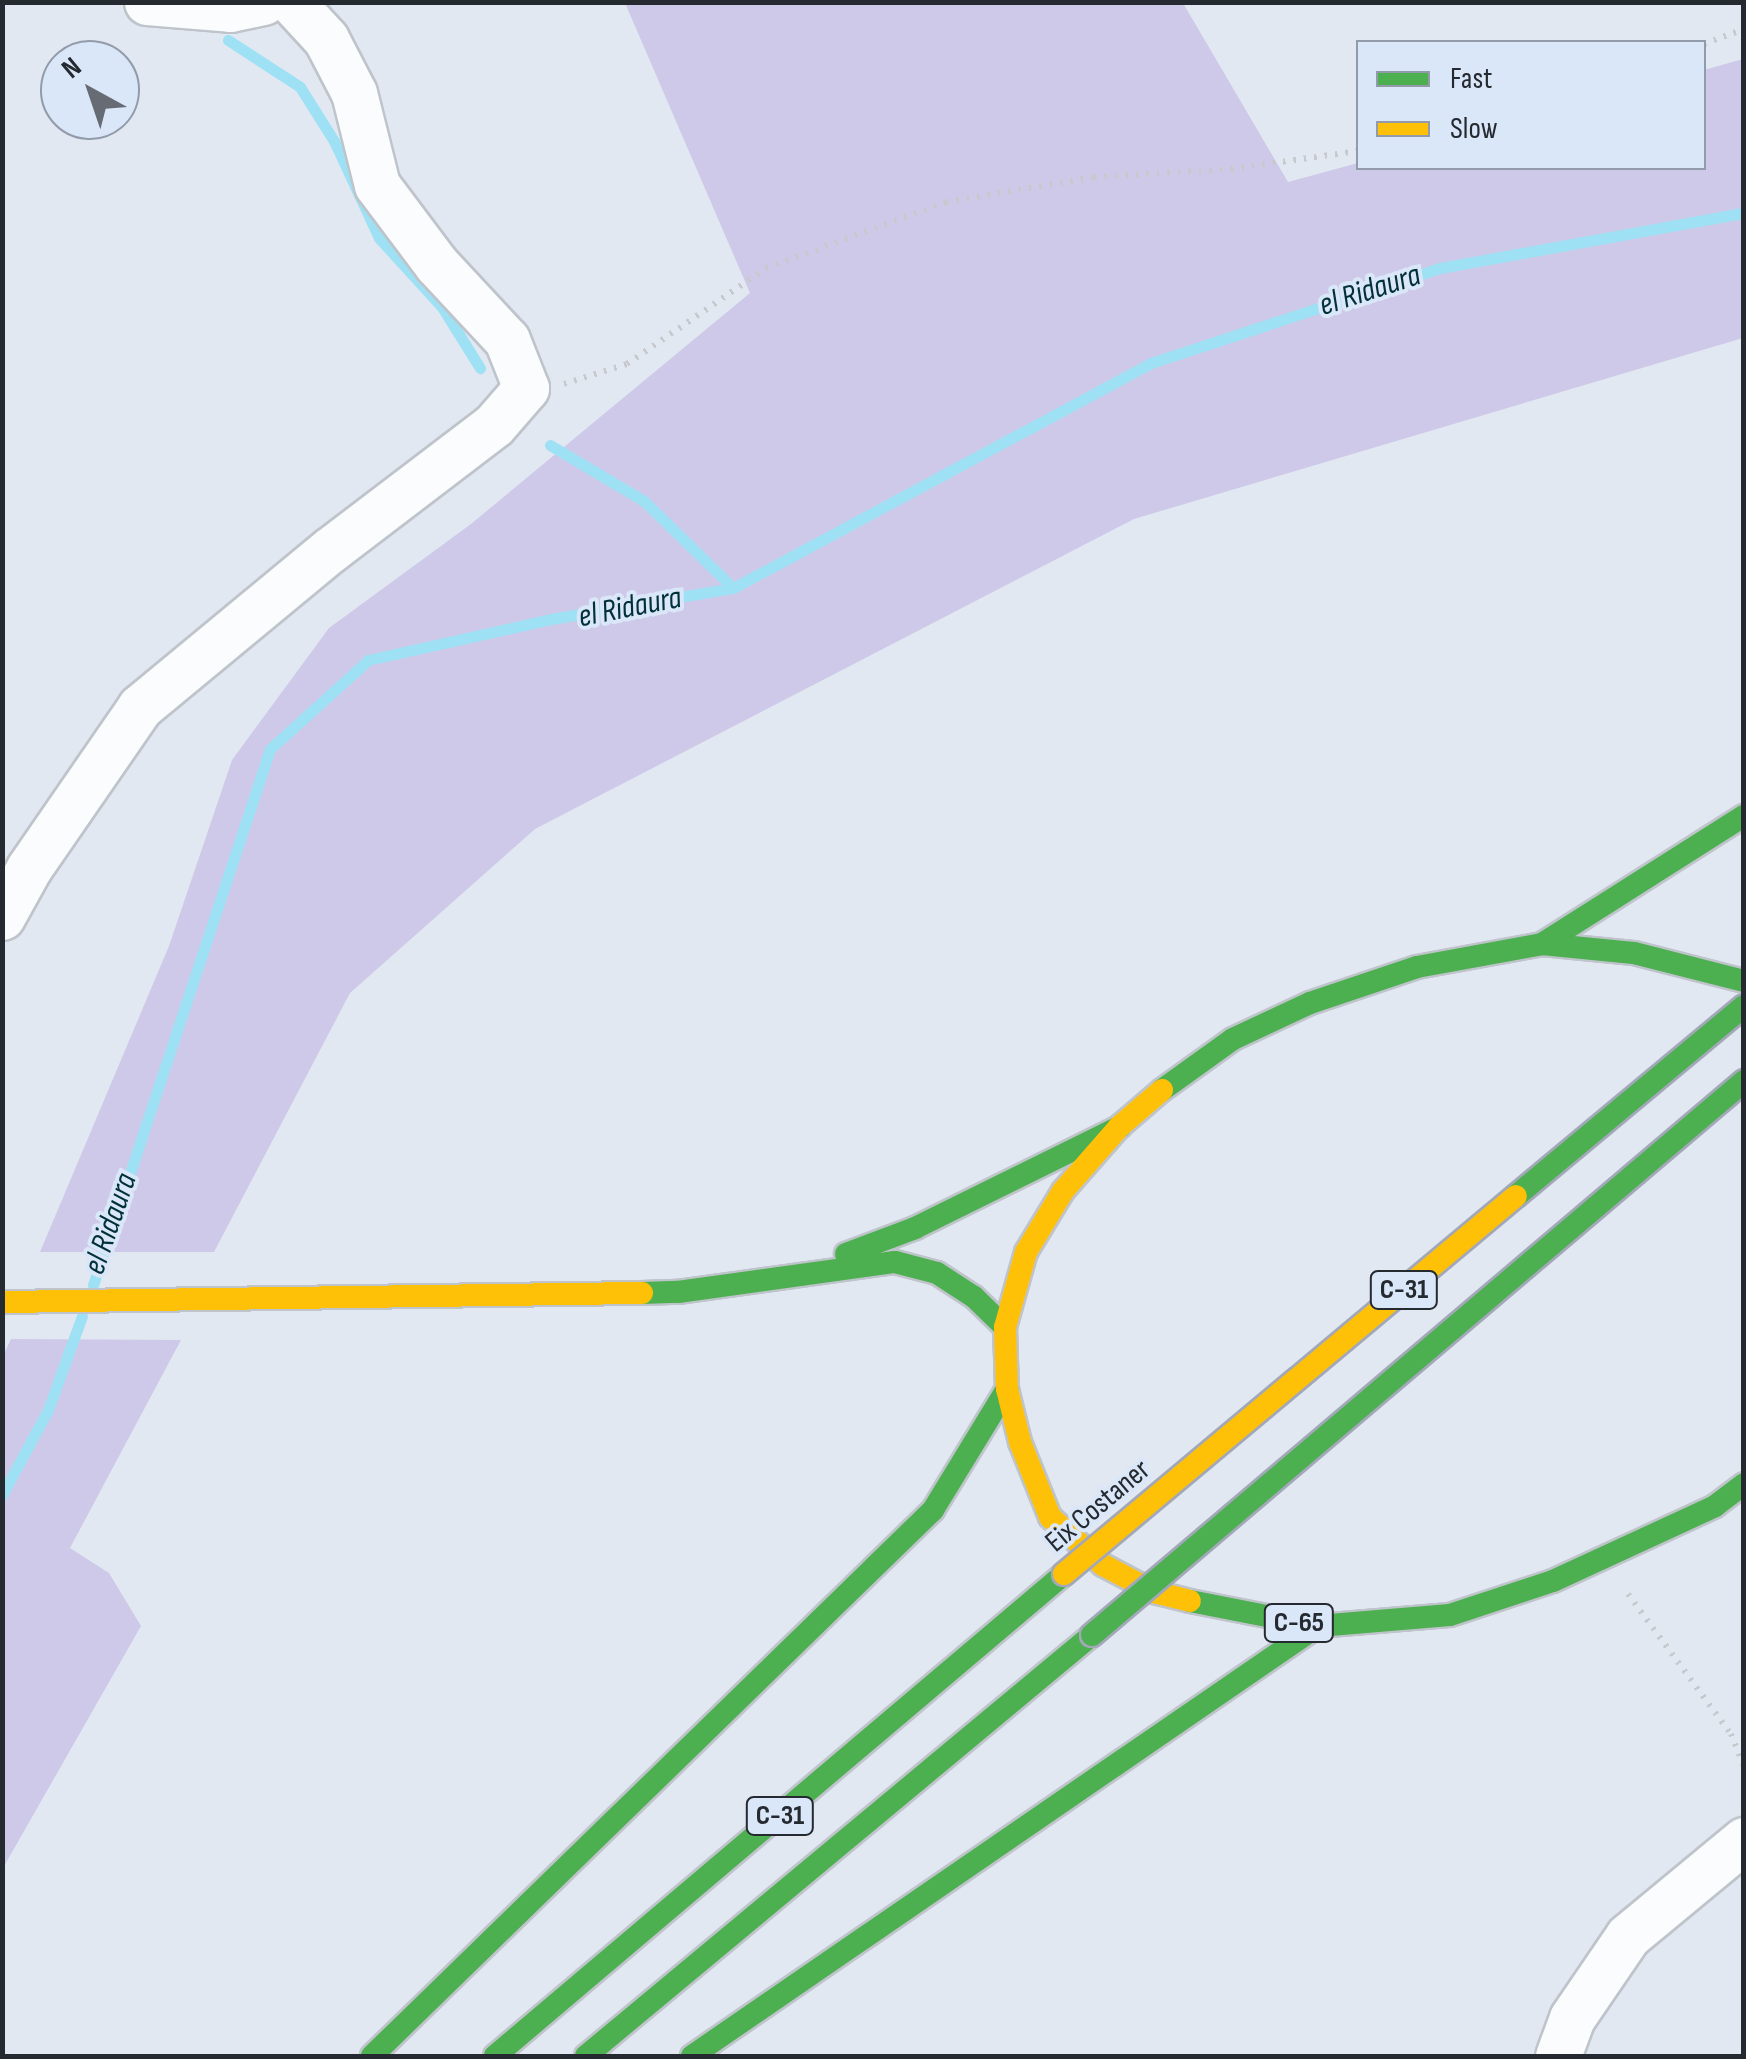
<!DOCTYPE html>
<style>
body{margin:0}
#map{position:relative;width:1746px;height:2059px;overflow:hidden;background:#e1e8f2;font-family:"Sofia Sans Condensed",sans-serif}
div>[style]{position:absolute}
.green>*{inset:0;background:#cec9e8}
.stream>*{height:11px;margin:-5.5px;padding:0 5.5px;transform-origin:5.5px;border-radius:5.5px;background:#9ee1f5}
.path>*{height:6px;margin-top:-3px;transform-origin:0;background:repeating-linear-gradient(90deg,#c7c9cd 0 2.5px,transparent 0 10.5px)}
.roads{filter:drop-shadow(2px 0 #bfc4cb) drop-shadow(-2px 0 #bfc4cb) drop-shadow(0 2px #bfc4cb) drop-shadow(0 -2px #bfc4cb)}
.street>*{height:45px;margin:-22.5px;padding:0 22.5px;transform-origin:22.5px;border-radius:22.5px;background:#fafcfd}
.fast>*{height:22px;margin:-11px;padding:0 11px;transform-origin:11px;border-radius:11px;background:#4caf50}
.slow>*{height:22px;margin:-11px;padding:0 11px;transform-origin:11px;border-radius:11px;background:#ffc107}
.bridges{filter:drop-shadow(2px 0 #a3a8b8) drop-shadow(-2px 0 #a3a8b8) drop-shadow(0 2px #a3a8b8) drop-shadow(0 -2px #a3a8b8)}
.fast-bridge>*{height:22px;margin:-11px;padding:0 11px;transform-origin:11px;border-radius:11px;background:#4caf50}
.slow-bridge>*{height:22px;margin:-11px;padding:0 11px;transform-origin:11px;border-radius:11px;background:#ffc107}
span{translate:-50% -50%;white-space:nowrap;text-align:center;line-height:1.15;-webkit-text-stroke:8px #dae7f9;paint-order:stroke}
.shield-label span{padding:2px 8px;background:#dae7f9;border:2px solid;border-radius:8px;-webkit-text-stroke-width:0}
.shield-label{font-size:28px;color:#252930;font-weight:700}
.street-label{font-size:30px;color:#252930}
.water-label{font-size:32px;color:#02303a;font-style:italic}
.frame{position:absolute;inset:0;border:5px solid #252930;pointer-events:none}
.legend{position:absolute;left:1356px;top:40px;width:350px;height:130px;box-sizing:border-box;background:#dae7f9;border:2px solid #929ba9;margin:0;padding:12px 18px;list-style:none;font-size:30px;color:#252930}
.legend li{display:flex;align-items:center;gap:20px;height:50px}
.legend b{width:50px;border:2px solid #929ba9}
.north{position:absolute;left:40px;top:40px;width:100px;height:100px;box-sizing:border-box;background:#dae7f9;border:2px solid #929ba9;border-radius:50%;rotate:320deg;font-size:28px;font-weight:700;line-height:40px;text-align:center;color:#252930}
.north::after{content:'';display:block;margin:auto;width:35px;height:45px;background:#676c74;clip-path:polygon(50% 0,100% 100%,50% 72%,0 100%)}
</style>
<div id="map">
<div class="green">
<div style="clip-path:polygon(625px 3px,1183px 3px,1288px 182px,1358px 163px,1358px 168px,1704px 168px,1704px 70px,1743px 59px,1743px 338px,1134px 519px,535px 829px,350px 993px,214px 1252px,40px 1252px,169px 946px,232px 760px,329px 628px,471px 524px,750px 293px)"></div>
<div style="clip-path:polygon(11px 1339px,181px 1340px,70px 1548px,109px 1573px,141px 1626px,3px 1868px,2px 1358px)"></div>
</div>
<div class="stream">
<div style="left:228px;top:40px;width:86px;rotate:33.1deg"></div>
<div style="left:300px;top:87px;width:64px;rotate:57.8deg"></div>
<div style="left:334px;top:141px;width:107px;rotate:65.1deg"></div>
<div style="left:379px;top:238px;width:93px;rotate:47.6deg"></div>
<div style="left:442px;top:307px;width:72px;rotate:58.1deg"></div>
<div style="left:550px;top:445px;width:109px;rotate:30.8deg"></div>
<div style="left:644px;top:501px;width:124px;rotate:44.3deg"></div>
<div style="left:93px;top:1285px;width:564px;rotate:-71.73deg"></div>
<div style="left:270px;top:749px;width:132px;rotate:-42.2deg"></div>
<div style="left:368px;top:660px;width:188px;rotate:-12.6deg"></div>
<div style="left:551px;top:619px;width:185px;rotate:-9.7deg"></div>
<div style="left:733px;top:588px;width:475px;rotate:-28.3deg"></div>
<div style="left:1151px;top:363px;width:304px;rotate:-18.2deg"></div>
<div style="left:1440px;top:268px;width:309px;rotate:-10.3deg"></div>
<div style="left:2px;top:1495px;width:97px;rotate:-61.6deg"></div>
<div style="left:48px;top:1410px;width:100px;rotate:-70.1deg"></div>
</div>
<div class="path">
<div style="left:1704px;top:44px;width:43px;rotate:-20.6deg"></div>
<div style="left:564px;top:384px;width:66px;rotate:-17.6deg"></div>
<div style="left:627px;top:364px;width:169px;rotate:-34.6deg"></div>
<div style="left:766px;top:268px;width:192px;rotate:-20.1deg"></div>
<div style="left:946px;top:202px;width:150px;rotate:-9.6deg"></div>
<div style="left:1094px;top:177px;width:137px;rotate:-3.3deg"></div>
<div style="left:1231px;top:169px;width:128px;rotate:-8.1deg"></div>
<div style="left:1628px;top:1594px;width:174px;rotate:53.7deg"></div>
<div style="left:1731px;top:1734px;width:35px;rotate:68deg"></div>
</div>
<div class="roads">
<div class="street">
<div style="left:147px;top:2px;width:83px;rotate:4.8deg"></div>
<div style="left:230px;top:9px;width:34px;rotate:-12deg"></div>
<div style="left:2px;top:917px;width:56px;rotate:-61.1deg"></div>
<div style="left:29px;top:868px;width:196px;rotate:-55.4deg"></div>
<div style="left:140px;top:707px;width:246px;rotate:-39.6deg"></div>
<div style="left:330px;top:550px;width:206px;rotate:-37.3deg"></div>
<div style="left:494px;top:425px;width:49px;rotate:-49.1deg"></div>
<div style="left:526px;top:388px;width:52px;rotate:-111.6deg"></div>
<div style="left:507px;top:340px;width:103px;rotate:-133deg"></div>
<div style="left:437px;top:265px;width:100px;rotate:-126.9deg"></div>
<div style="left:377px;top:185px;width:95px;rotate:-104deg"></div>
<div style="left:354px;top:93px;width:61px;rotate:-117.4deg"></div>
<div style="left:326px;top:39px;width:50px;rotate:-132.6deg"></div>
<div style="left:1558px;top:2056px;width:40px;rotate:-69.8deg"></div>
<div style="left:1572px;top:2018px;width:99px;rotate:-55.7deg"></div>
<div style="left:1628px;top:1936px;width:151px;rotate:-39.6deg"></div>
</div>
<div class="fast">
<div style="left:1542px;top:944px;width:239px;rotate:-32.4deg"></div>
<div style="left:1162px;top:1090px;width:87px;rotate:-35.7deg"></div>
<div style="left:1233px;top:1039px;width:85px;rotate:-25.1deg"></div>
<div style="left:1310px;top:1003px;width:113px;rotate:-18.6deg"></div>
<div style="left:1417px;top:967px;width:127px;rotate:-10.4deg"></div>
<div style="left:1542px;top:944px;width:92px;rotate:5.6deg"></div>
<div style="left:1634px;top:953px;width:114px;rotate:14.3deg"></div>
<div style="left:846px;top:1254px;width:74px;rotate:-20.6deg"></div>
<div style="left:915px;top:1228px;width:228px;rotate:-26.3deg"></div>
<div style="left:642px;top:1293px;width:36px;rotate:-2deg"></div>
<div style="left:678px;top:1292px;width:219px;rotate:-7.9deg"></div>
<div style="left:895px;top:1262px;width:43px;rotate:14.7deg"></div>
<div style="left:937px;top:1273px;width:44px;rotate:33deg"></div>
<div style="left:974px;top:1297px;width:43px;rotate:44.1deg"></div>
<div style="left:1190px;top:1601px;width:130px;rotate:11.1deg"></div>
<div style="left:1318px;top:1626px;width:132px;rotate:-4.8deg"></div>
<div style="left:1450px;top:1615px;width:108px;rotate:-18.3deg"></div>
<div style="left:1553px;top:1581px;width:179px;rotate:-24.8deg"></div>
<div style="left:1715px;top:1506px;width:36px;rotate:-37deg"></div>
<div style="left:372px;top:2056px;width:783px;rotate:-44.22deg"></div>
<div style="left:933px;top:1510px;width:142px;rotate:-58.6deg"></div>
<div style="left:495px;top:2056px;width:746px;rotate:-40.27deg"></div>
<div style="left:586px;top:2056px;width:658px;rotate:-39.76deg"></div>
<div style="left:692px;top:2056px;width:759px;rotate:-34.49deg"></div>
</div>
<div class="slow">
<div style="left:1162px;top:1090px;width:57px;rotate:139.3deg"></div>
<div style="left:1119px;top:1127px;width:85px;rotate:131.2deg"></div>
<div style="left:1063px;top:1191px;width:71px;rotate:121.2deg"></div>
<div style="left:1026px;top:1252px;width:78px;rotate:105.6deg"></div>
<div style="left:1005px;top:1327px;width:62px;rotate:88.2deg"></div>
<div style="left:1007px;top:1389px;width:55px;rotate:76.2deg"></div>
<div style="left:1020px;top:1442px;width:81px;rotate:68.2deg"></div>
<div style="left:1050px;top:1517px;width:72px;rotate:42.2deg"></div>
<div style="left:1103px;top:1565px;width:58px;rotate:27.9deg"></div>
<div style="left:1154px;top:1592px;width:37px;rotate:14deg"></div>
<div style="left:2px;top:1302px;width:640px;rotate:-0.81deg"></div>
</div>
</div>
<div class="bridges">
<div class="fast-bridge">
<div style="left:1516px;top:1196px;width:297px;rotate:-39.8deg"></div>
<div style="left:1092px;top:1635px;width:856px;rotate:-40.35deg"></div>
</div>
<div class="slow-bridge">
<div style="left:1064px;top:1574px;width:589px;rotate:-39.91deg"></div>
</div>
</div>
<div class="shield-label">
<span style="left:1404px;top:1290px">C-31</span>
<span style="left:1299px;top:1623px">C-65</span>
<span style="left:780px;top:1816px">C-31</span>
</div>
<div class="street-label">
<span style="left:1098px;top:1506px;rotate:-40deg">Eix Costaner</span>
</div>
<div class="water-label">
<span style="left:1370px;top:291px;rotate:-18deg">el Ridaura</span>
<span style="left:630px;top:608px;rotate:-11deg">el Ridaura</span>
<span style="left:111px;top:1224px;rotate:-71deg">el Ridaura</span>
</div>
<div class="frame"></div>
<ul class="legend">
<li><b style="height:12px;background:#4caf50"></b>Fast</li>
<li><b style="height:12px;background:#ffc107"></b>Slow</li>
</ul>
<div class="north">N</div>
</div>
